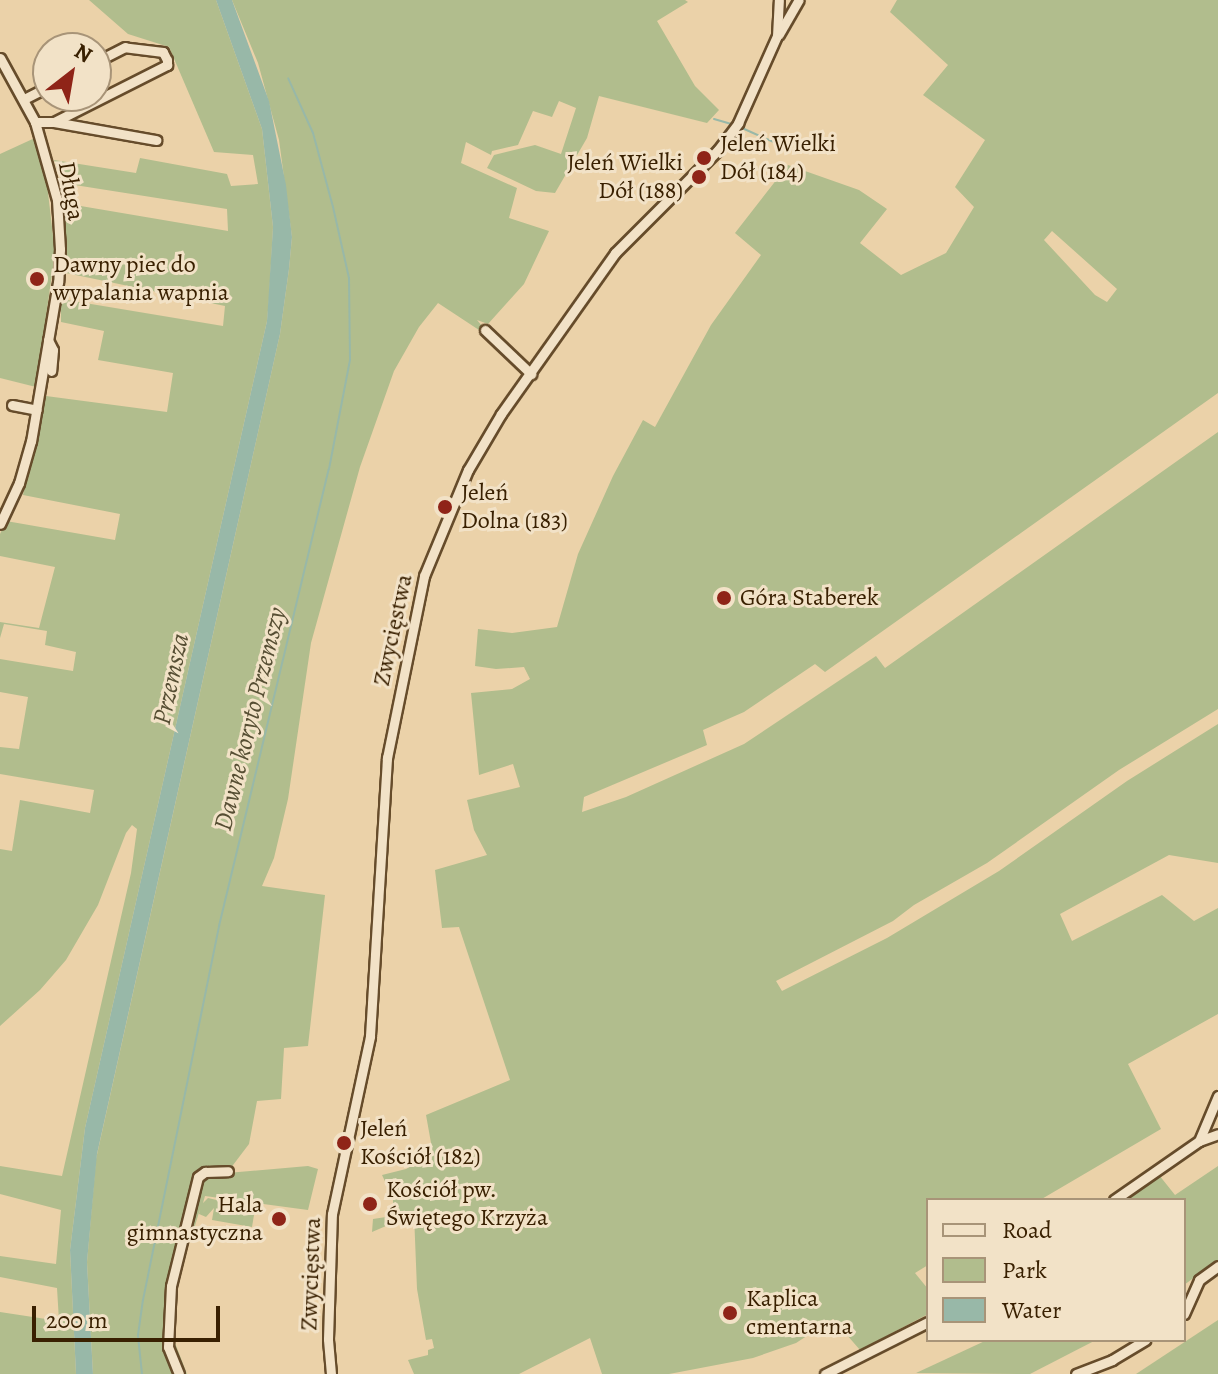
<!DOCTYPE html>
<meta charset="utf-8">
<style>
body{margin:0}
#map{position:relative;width:1218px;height:1374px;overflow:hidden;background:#ebd2a9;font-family:Alegreya,serif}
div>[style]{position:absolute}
.green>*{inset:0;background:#b1bd8d}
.water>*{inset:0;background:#98b8a8}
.stream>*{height:2px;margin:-1px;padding:0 1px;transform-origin:1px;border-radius:1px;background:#98b8a8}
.roads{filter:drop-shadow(2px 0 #664c2b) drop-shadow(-2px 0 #664c2b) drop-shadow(0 2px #664c2b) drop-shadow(0 -2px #664c2b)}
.minor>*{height:9px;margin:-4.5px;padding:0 4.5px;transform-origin:4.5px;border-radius:4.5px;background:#f2e2c7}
.dots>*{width:22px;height:22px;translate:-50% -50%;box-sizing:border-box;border:4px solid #f2e2c7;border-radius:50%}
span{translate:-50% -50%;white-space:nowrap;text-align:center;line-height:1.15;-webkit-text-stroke:6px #f2e2c7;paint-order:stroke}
.poi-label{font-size:24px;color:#392001}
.left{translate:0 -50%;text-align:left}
.right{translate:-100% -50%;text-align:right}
.street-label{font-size:24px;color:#392001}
.water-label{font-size:26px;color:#564e33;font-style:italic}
.legend{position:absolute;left:926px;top:1198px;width:260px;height:144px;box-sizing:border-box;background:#f2e2c7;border:2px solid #a89478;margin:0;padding:10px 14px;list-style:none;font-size:24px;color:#392001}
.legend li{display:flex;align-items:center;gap:16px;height:40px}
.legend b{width:40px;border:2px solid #a89478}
.north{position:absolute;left:32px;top:32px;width:80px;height:80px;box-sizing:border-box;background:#f2e2c7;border:2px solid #a89478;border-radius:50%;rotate:31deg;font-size:22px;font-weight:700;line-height:32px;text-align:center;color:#392001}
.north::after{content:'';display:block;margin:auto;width:28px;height:36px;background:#8f2418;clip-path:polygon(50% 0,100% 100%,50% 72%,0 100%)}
.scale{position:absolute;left:32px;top:1306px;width:188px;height:36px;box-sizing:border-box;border:4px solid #392001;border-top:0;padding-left:10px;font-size:24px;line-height:28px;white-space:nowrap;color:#392001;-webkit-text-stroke:6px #f2e2c7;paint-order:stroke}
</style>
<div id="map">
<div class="green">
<div style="clip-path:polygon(89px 0,216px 0,262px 129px,273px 227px,269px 299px,267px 321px,85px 1128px,70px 1250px,76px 1374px,0 1374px,0 1312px,59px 1321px,57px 1288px,0 1277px,0 1256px,56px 1264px,61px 1210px,0 1194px,0 1166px,62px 1176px,131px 873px,137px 829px,132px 825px,126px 833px,98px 905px,66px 960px,40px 990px,0 1026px,0 849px,12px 851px,20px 800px,90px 813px,94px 790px,0 774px,0 747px,19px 749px,28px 697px,0 692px,0 659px,73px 671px,76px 652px,45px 645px,47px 631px,4px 624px,0 638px,0 622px,39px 628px,55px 567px,0 556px,0 534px,6px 521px,115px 540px,120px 514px,23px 495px,46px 396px,167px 412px,173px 373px,98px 360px,104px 331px,61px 322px,61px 299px,223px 326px,225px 306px,66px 273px,63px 203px,228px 231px,227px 209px,62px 183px,54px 160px,136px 173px,140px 158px,227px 174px,231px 186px,258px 184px,253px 155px,214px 152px,169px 47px,128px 34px)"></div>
<div style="clip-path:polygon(232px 0,685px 0,688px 2px,657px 21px,695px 86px,719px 110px,707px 123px,599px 96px,587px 138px,555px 193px,536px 191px,487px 168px,494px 155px,535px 145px,561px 154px,576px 108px,559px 101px,552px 117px,533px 111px,518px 145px,492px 151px,491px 155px,466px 142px,461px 163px,517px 188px,509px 218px,549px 231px,524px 284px,488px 324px,477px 320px,482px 326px,479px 330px,438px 303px,419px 327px,394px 371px,360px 467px,311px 643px,288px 799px,274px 858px,262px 886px,325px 895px,308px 1046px,284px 1048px,281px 1099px,257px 1101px,249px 1144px,227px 1173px,308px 1166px,318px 1169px,308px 1210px,205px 1196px,203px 1203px,208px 1198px,255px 1209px,252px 1227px,212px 1220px,214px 1208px,206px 1217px,199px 1214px,200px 1209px,191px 1239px,186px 1239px,171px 1309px,172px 1335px,187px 1374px,93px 1374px,87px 1262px,96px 1159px,280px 334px,289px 269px,292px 237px,279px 140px,258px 63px)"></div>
<div style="clip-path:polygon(evenodd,897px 0,1218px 0,1218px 393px,825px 672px,815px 664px,744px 712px,703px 730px,707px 745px,584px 797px,582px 812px,626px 797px,744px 744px,876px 656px,885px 668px,1218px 432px,1218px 709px,1119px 770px,987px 863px,914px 905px,893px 921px,776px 981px,782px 991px,887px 938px,999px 871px,1127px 781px,1218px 724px,1218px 863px,1169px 855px,1060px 914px,1072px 941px,1162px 895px,1194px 921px,1218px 908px,1218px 1014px,1128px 1064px,1161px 1129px,1040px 1200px,928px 1200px,928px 1265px,915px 1273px,928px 1289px,928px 1314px,860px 1350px,833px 1319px,796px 1343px,753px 1358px,669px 1374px,602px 1374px,590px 1338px,519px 1374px,414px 1374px,408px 1360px,428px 1355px,428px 1350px,434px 1348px,432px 1339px,426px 1340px,417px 1289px,414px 1214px,372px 1232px,373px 1219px,386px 1217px,393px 1207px,393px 1198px,382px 1175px,406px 1169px,433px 1154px,426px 1115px,510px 1080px,459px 927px,442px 928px,435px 870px,487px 855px,474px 830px,467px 800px,520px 787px,513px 764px,479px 775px,471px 693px,512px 689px,530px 679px,524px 667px,496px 669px,475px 666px,478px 629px,512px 633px,557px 627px,578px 554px,613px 476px,643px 420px,655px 427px,711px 325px,761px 255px,735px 233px,788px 165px,859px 190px,887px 209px,860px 243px,901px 275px,946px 253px,974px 207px,955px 187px,985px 140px,923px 95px,948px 65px,890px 12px,897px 0,1052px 231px,1117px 289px,1107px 302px,1095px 295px,1044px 240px,1052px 231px)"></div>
<div style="clip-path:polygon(37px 137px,47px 184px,55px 253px,36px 387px,0 378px,0 154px)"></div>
<div style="clip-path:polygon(1218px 1166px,1218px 1260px,1184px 1285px,1184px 1200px,1121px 1200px,1159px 1175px,1175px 1195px)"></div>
<div style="clip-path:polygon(1218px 1320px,1218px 1374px,1136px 1374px)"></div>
<div style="clip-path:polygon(987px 1340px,1096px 1340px,1030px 1374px,916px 1373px)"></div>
</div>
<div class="water">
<div style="clip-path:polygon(216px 0,232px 0,269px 101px,286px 185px,292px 237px,289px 269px,280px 334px,97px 1154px,87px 1262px,93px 1374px,76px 1374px,70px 1250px,85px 1128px,267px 321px,273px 227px,262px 129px)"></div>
</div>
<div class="stream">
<div style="left:714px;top:119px;width:18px;rotate:16deg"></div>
<div style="left:742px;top:128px;width:49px;rotate:24deg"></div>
<div style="left:142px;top:1374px;width:39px;rotate:-96deg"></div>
<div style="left:138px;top:1335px;width:35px;rotate:-82deg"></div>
<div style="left:143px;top:1300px;width:382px;rotate:-78.5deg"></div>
<div style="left:219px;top:926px;width:470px;rotate:-76.5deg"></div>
<div style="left:329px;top:469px;width:111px;rotate:-79.1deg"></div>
<div style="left:350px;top:360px;width:82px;rotate:-90.7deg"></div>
<div style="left:349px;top:278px;width:73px;rotate:-102.7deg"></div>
<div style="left:333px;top:207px;width:77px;rotate:-105.1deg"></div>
<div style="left:313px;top:133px;width:60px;rotate:-114.4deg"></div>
</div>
<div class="roads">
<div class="minor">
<div style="left:779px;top:34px;width:39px;rotate:-60deg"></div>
<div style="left:0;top:58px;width:73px;rotate:61.3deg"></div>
<div style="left:35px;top:122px;width:81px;rotate:74.2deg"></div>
<div style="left:57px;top:200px;width:49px;rotate:86.5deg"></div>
<div style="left:60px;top:249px;width:33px;rotate:93deg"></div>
<div style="left:58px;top:282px;width:161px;rotate:99.6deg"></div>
<div style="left:31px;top:441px;width:44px;rotate:105.9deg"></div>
<div style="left:19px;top:483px;width:45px;rotate:114.9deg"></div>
<div style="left:24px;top:99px;width:27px;rotate:-27deg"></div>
<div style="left:35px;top:122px;width:19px"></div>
<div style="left:54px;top:122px;width:104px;rotate:10deg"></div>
<div style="left:54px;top:122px;width:127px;rotate:-26.8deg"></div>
<div style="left:167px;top:65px;width:5px;rotate:-90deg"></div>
<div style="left:167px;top:60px;width:9px;rotate:-117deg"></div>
<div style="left:163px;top:52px;width:38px;rotate:-173deg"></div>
<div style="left:125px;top:47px;width:33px;rotate:153deg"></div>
<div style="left:485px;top:330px;width:64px;rotate:43.7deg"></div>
<div style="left:48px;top:340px;width:11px;rotate:63deg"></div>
<div style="left:53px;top:350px;width:21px;rotate:95deg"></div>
<div style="left:12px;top:405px;width:25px;rotate:11deg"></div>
<div style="left:1199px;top:1141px;width:20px;rotate:-20deg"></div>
<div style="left:1114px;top:1200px;width:103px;rotate:-34.8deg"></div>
<div style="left:1199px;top:1141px;width:49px;rotate:-67.1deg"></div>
<div style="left:1184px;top:1314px;width:37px;rotate:-66deg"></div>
<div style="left:1199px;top:1280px;width:24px;rotate:-36deg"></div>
<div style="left:179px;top:1374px;width:29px;rotate:-112deg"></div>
<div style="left:168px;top:1347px;width:61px;rotate:-87.2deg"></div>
<div style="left:171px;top:1286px;width:112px;rotate:-76.1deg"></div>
<div style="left:198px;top:1177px;width:9px;rotate:-36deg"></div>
<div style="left:205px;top:1172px;width:23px;rotate:-2deg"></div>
<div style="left:331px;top:1374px;width:35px;rotate:-95deg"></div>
<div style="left:328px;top:1339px;width:125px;rotate:-88.2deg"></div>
<div style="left:332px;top:1214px;width:182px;rotate:-77.9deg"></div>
<div style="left:370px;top:1036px;width:279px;rotate:-86.5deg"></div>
<div style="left:387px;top:758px;width:186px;rotate:-78.5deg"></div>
<div style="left:424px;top:576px;width:115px;rotate:-67.5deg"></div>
<div style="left:468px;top:470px;width:65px;rotate:-59.5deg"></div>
<div style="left:501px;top:414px;width:197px;rotate:-54.7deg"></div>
<div style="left:615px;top:253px;width:146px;rotate:-45deg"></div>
<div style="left:718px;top:150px;width:34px;rotate:-53deg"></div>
<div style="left:738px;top:123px;width:95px;rotate:-65.9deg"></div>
<div style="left:777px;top:36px;width:36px;rotate:-87deg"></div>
<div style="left:825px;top:1374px;width:115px;rotate:-26.8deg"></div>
<div style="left:1076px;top:1374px;width:39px;rotate:-21deg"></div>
<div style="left:1112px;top:1360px;width:39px;rotate:-31deg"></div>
</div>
</div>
<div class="dots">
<div style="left:704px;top:158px;background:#8f2418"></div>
<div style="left:699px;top:177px;background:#8f2418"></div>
<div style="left:37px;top:279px;background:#8f2418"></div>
<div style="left:445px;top:507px;background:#8f2418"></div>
<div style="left:724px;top:598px;background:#8f2418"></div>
<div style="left:344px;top:1143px;background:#8f2418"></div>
<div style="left:370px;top:1204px;background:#8f2418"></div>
<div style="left:279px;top:1219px;background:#8f2418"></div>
<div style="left:730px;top:1313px;background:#8f2418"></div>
</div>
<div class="poi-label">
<span class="left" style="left:720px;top:158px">Jeleń Wielki<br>Dół (184)</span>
<span class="right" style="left:683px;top:177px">Jeleń Wielki<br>Dół (188)</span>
<span class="left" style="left:53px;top:279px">Dawny piec do<br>wypalania wapnia</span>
<span class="left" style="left:461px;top:507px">Jeleń<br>Dolna (183)</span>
<span class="left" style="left:740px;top:598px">Góra Staberek</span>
<span class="left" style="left:360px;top:1143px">Jeleń<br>Kościół (182)</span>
<span class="left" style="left:386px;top:1204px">Kościół pw.<br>Świętego Krzyża</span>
<span class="right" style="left:263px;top:1219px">Hala<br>gimnastyczna</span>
<span class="left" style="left:746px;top:1313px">Kaplica<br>cmentarna</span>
</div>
<div class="street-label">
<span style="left:71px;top:191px;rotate:80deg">Długa</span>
<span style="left:393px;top:630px;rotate:-78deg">Zwycięstwa</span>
<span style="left:311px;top:1274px;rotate:-88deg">Zwycięstwa</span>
</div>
<div class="water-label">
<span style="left:171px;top:679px;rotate:-78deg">Przemsza</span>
<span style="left:250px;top:719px;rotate:-76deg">Dawne koryto Przemszy</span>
</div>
<ul class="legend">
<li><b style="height:10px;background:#f2e2c7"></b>Road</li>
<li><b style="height:22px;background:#b1bd8d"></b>Park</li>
<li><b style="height:22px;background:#98b8a8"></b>Water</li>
</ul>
<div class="north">N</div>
<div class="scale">200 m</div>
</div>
